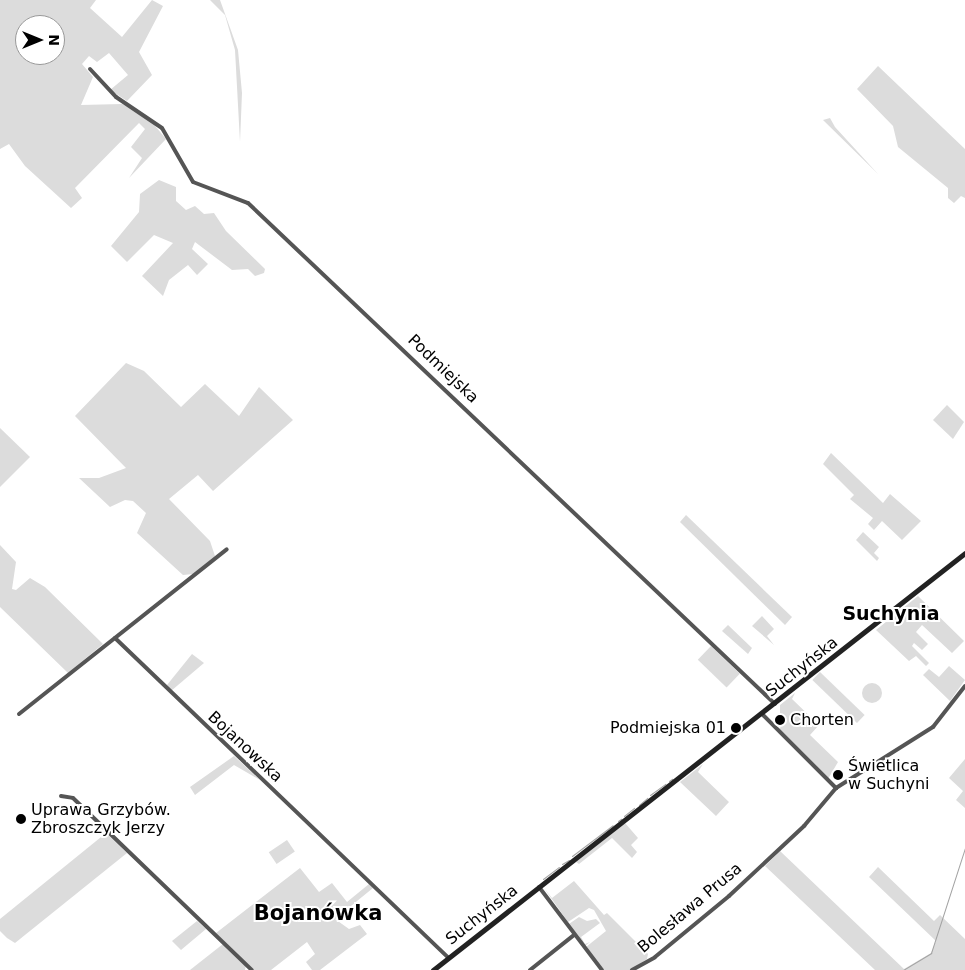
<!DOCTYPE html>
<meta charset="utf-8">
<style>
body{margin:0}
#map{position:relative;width:965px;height:970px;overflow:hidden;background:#fff;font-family:"DejaVu Sans",sans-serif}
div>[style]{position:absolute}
.green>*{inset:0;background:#dcdcdc;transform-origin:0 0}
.round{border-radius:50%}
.stream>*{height:1px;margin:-0.5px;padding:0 0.5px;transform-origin:0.5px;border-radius:0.5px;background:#a3a3a3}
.street>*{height:4px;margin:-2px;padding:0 2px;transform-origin:2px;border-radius:2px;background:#555}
.secondary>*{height:5px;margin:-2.5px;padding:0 2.5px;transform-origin:2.5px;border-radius:2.5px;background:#222}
.dots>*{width:14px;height:14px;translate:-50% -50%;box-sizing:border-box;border:2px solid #fff;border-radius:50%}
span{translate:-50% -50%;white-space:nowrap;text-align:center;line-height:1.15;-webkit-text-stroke:4px #fff;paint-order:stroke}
.street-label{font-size:16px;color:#000}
.poi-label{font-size:16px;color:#000}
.left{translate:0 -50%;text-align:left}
.right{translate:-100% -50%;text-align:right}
.quarter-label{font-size:19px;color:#000;font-weight:700}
.district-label{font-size:21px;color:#000;font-weight:700}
.north{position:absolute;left:15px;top:15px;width:50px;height:50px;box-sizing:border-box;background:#fff;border:1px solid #999;border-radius:50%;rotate:90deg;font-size:14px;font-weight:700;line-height:20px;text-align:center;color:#000}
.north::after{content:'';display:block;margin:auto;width:18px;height:22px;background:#000;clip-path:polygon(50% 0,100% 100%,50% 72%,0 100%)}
</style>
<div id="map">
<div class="green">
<div style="clip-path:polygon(evenodd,0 0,96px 0,90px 8px,122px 37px,152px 0,163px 6px,139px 52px,152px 75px,127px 101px,110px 90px,128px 75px,109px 53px,97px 62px,89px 56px,82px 64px,93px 77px,81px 105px,122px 104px,146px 115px,166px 139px,129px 178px,142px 158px,131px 147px,145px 129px,139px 123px,75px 188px,82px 198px,71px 208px,25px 166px,9px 144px,0 149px,0 0,25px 25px,55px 25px,55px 55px,25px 55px,25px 25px)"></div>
<div style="clip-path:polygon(210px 0,220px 0,238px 50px,242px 93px,240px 142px,235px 50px,225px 15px)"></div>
<div style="clip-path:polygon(878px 66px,965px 149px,965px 198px,961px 196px,954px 203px,948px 198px,948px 188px,898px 147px,893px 126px,857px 89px)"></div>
<div style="clip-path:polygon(830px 118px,835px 127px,878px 174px,823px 120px)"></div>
<div style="clip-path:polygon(159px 180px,176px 187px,176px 201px,186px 210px,195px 206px,204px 214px,214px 213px,226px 231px,265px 269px,264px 273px,255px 276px,248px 269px,232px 270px,195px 242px,192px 249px,208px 264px,197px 275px,188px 265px,169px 280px,163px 296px,142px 276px,173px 243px,154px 235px,127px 262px,111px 246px,139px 212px,140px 194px)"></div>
<div style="clip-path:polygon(126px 363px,144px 371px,181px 407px,205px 384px,239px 416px,259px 387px,293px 420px,213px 491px,198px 475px,169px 499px,210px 541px,215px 556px,193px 574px,183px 575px,137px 533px,146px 513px,133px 501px,125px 500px,110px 507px,79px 478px,99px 478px,126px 468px,75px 416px)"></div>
<div style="clip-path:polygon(947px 405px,964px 422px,953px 439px,933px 420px)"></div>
<div style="clip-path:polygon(0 428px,30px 457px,0 487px)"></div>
<div style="clip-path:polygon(831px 453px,883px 503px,890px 494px,921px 521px,902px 540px,882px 521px,874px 530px,868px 524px,873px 518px,850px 499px,854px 495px,823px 464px)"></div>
<div style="clip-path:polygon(686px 515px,792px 617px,785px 625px,680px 522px)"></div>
<div style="clip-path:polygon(863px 532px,879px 547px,874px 553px,879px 558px,877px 561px,856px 540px)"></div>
<div style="clip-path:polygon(0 539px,0 545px,16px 562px,12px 589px,16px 590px,30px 578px,45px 587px,103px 644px,68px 673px,0 607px)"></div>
<div style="clip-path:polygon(918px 596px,964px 641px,952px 653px,922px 625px,916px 632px,928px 644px,922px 650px,914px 643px,912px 646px,929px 663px,926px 666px,916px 656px,909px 661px,876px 630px)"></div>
<div style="clip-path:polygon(762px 616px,774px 629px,767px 636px,774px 645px,752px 626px)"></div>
<div style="clip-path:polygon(728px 625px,752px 648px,748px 654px,722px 631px)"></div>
<div style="left:711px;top:646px;width:40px;height:19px;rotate:44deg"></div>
<div style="clip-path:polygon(192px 654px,204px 663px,171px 691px,167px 685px)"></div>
<div style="clip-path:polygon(949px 666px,965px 680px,950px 701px,923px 675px,929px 669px,939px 677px)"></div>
<div style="left:820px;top:672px;width:62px;height:11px;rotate:44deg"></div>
<div class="round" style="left:862px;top:683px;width:20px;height:20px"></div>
<div style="clip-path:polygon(795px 693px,792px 699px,819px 725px,810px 735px,838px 762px,828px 779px,779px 729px,786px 721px,780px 713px,780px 705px)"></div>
<div style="clip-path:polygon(234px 756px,260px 780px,234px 765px,195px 795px,190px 787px)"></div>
<div style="clip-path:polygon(965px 759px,965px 808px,956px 800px,963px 791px,949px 778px)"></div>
<div style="clip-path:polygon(703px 764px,698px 772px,729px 802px,716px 816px,680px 782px)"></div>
<div style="clip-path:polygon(625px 823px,638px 838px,631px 845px,637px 852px,632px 858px,612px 838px,579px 864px,576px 862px)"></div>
<div style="clip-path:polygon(106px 833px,127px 853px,15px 943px,7px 938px,0 931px,0 919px)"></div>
<div style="left:287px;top:840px;width:14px;height:22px;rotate:56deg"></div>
<div style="clip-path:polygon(780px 851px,904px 969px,931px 953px,936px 941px,869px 877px,878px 867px,934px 921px,940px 915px,965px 939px,965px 970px,875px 970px,765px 866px)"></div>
<div style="clip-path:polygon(300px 868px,319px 892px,332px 883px,347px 902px,369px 884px,373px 888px,335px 919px,349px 929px,360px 925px,367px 934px,320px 970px,312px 970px,306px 962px,315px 954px,307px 942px,271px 970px,254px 970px,216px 933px)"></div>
<div style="clip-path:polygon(574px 881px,604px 915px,607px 913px,648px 954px,647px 959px,630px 970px,604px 970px,586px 947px,606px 931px,594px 910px,589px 908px,568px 922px,544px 888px,552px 898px)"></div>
<div style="clip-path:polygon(579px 917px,587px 921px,596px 919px,600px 923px,581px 937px,585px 944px,590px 942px,585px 946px,569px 924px)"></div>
<div style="clip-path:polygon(197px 921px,206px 929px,181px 950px,172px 941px)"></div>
<div style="clip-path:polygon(223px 944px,246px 965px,245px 970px,190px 970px)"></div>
</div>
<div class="stream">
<div style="left:669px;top:781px;width:4px;rotate:-34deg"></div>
<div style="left:650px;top:795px;width:19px;rotate:-36deg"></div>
<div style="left:639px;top:805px;width:11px;rotate:-41deg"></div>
<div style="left:624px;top:816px;width:13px;rotate:-39deg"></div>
<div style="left:618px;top:821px;width:4px;rotate:-34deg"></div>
<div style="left:572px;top:856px;width:51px;rotate:-37.1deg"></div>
<div style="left:562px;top:864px;width:8px;rotate:-30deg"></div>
<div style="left:543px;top:879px;width:20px;rotate:-37deg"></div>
<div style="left:903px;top:970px;width:33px;rotate:-31deg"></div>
<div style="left:931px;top:953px;width:110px;rotate:-72.1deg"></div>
</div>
<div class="street">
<div style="left:90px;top:69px;width:38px;rotate:47deg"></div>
<div style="left:116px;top:97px;width:55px;rotate:34deg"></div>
<div style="left:162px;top:128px;width:62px;rotate:60.1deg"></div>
<div style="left:193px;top:182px;width:59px;rotate:20.9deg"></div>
<div style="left:248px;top:203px;width:727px;rotate:43.55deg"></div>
<div style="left:115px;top:638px;width:461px;rotate:43.8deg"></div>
<div style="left:19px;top:714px;width:265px;rotate:-38.4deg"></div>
<div style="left:762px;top:714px;width:105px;rotate:45deg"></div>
<div style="left:61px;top:796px;width:12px;rotate:9deg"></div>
<div style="left:73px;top:798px;width:248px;rotate:43.9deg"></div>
<div style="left:539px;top:887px;width:104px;rotate:52.8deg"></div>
<div style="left:530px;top:970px;width:56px;rotate:-38.5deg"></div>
<div style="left:632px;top:970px;width:26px;rotate:-29deg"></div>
<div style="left:655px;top:957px;width:96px;rotate:-39.5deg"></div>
<div style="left:729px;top:896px;width:103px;rotate:-43deg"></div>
<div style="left:804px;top:826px;width:50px;rotate:-49.9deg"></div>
<div style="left:836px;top:788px;width:115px;rotate:-32.2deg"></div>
<div style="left:933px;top:727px;width:52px;rotate:-52deg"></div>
</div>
<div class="secondary">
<div style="left:433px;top:970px;width:676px;rotate:-38.09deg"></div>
</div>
<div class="dots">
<div style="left:780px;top:720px;background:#000"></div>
<div style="left:736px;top:728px;background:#000"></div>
<div style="left:838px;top:775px;background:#000"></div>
<div style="left:21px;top:819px;background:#000"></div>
</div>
<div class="street-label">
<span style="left:443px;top:369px;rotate:44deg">Podmiejska</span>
<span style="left:802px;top:667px;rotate:-38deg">Suchyńska</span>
<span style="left:245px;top:747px;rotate:43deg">Bojanowska</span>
<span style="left:690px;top:908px;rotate:-40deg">Bolesława Prusa</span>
<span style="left:482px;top:915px;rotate:-38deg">Suchyńska</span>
</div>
<div class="poi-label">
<span class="left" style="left:790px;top:720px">Chorten</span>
<span class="right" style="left:726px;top:728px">Podmiejska 01</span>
<span class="left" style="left:848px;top:775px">Świetlica<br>w Suchyni</span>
<span class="left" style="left:31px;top:819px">Uprawa Grzybów.<br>Zbroszczyk Jerzy</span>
</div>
<div class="quarter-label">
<span style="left:891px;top:614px">Suchynia</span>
</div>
<div class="district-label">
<span style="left:318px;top:913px">Bojanówka</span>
</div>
<div class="north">N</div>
</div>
